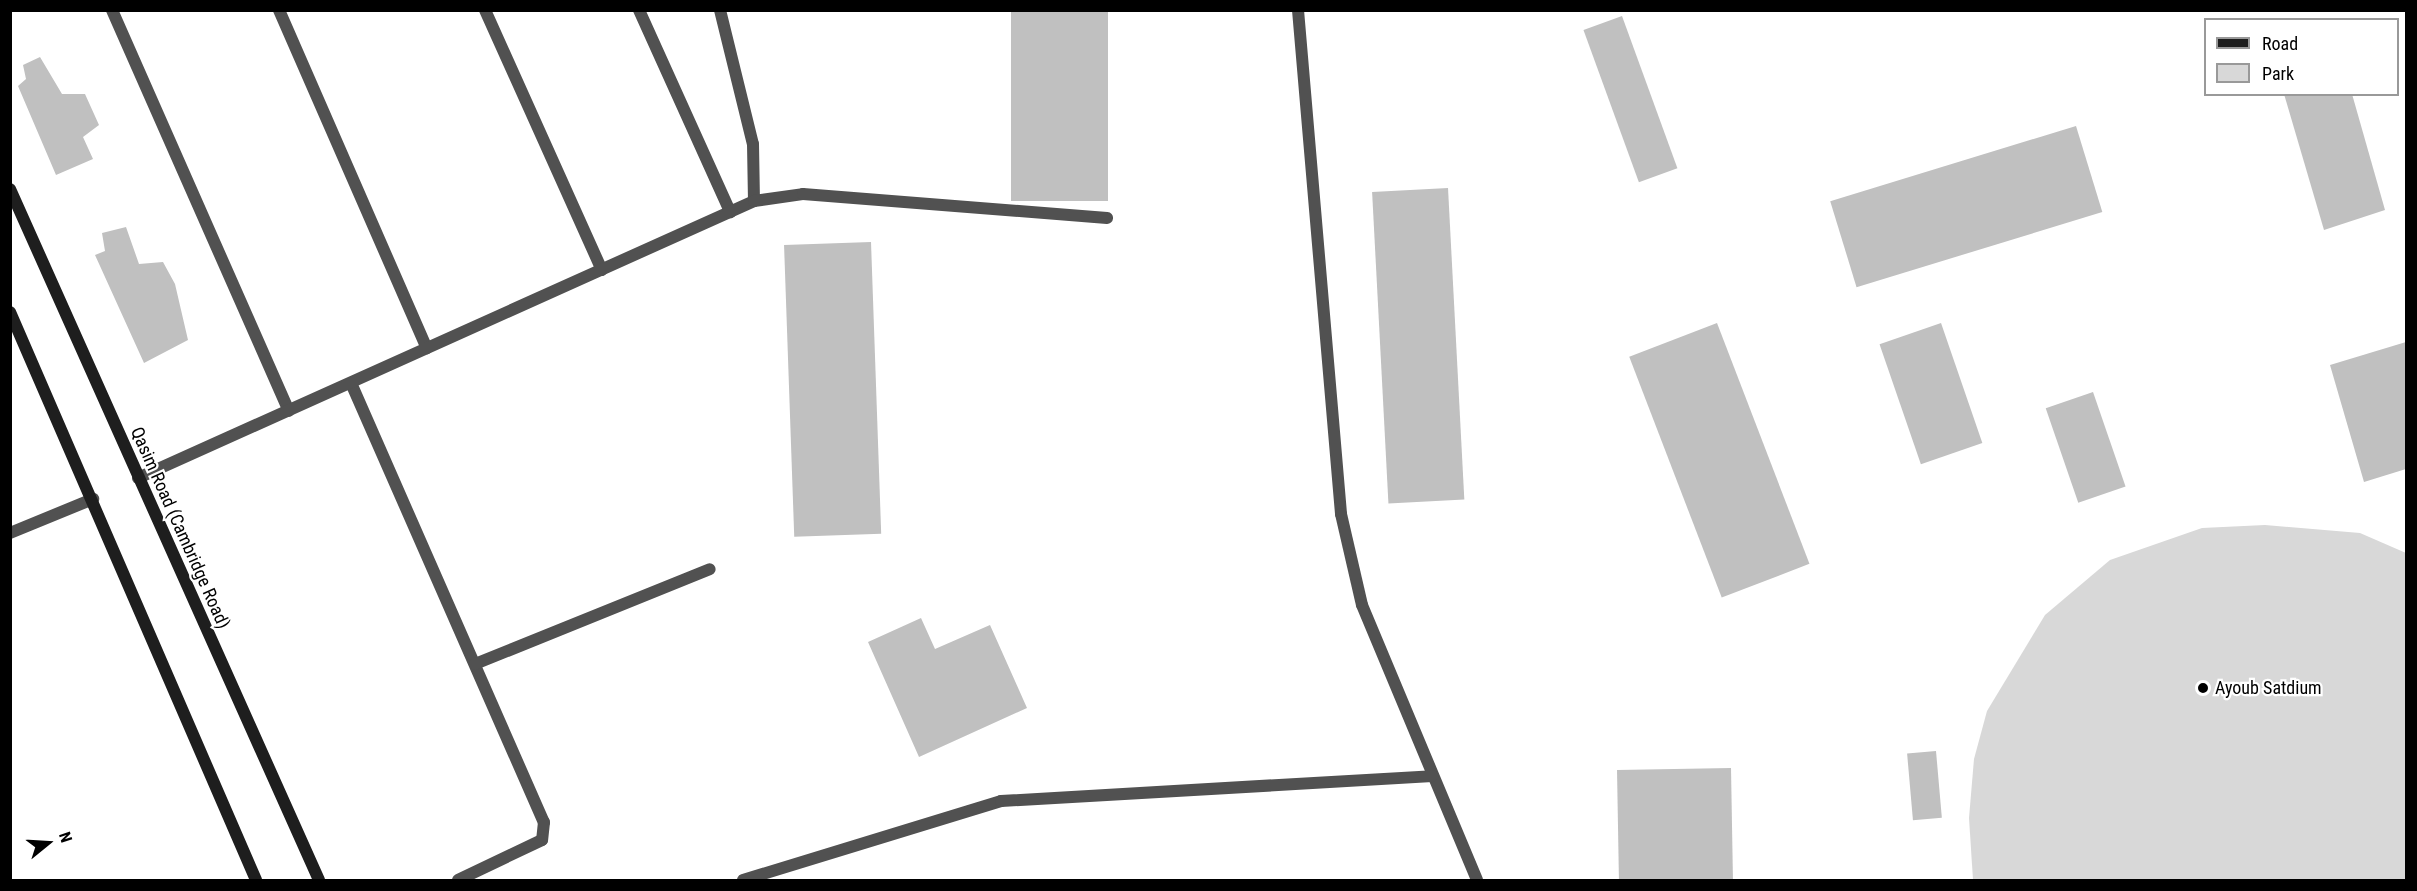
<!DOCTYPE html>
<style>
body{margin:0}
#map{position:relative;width:2417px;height:891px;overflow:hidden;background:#fff;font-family:"Roboto Condensed",sans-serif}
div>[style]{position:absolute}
.green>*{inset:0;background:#d8d8d8}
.building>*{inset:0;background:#c0c0c0;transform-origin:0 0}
.service>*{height:12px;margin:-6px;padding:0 6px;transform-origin:6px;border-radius:6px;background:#515151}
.tertiary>*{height:12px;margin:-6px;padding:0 6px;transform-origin:6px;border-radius:6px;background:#515151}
.secondary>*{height:12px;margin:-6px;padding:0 6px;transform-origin:6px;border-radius:6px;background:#1e1e1e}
.dots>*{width:16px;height:16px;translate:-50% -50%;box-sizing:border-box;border:3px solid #fff;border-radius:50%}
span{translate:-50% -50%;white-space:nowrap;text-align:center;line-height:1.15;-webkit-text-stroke:4.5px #fff;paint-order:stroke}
.street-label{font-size:18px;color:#000}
.poi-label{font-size:18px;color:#000}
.left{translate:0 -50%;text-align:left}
.frame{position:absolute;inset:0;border:12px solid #000;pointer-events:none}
.legend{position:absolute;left:2204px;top:18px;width:195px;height:78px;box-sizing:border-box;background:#fff;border:2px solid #999;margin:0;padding:8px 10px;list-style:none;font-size:18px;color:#000}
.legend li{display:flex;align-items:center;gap:12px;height:30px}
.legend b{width:30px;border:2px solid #999}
.north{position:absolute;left:18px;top:813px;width:60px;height:60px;-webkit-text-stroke:4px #fff;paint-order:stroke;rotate:72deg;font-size:16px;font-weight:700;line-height:24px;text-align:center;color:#000}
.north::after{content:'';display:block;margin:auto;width:21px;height:27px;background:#000;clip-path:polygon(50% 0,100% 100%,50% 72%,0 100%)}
</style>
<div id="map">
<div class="green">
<div style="clip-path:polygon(2265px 525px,2360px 533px,2406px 553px,2406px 880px,1973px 880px,1969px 818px,1974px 759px,1987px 711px,2045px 615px,2110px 560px,2202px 528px)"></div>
</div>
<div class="building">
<div style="left:1011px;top:10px;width:97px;height:191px"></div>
<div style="left:1622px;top:16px;width:162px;height:41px;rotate:70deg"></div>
<div style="clip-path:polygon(40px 57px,62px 94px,85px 94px,99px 125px,83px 137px,93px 159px,56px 175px,18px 86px,26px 79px,23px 65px)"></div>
<div style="clip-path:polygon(2284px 94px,2352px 94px,2385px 210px,2324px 230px)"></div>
<div style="left:2076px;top:126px;width:90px;height:257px;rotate:73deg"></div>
<div style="left:1448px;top:188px;width:312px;height:76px;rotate:87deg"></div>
<div style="clip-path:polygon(126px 227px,139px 264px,163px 262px,175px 284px,188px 340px,144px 363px,95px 255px,105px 251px,102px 233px)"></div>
<div style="left:871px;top:242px;width:292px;height:87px;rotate:88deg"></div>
<div style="left:1717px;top:323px;width:258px;height:94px;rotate:69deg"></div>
<div style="left:1941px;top:323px;width:127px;height:65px;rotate:71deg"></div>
<div style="clip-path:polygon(2406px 342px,2406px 469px,2364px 482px,2330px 365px)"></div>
<div style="left:2093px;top:392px;width:100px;height:50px;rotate:71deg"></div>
<div style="clip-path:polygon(921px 618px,935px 649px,990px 625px,1027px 708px,919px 757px,868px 642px)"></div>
<div style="left:1936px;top:751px;width:67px;height:29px;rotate:85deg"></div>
<div style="left:1731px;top:768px;width:112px;height:114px;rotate:89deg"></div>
</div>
<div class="service">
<div style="left:112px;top:10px;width:438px;rotate:66.2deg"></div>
<div style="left:279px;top:10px;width:369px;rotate:66.4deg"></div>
<div style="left:485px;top:10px;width:285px;rotate:65.8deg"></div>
<div style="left:639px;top:10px;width:222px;rotate:65.7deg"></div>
<div style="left:720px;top:10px;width:138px;rotate:76.2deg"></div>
<div style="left:753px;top:144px;width:57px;rotate:89deg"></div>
<div style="left:1298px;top:10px;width:506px;rotate:85.12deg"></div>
<div style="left:1341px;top:514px;width:93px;rotate:77deg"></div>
<div style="left:1362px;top:605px;width:298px;rotate:67.3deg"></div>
<div style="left:351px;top:383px;width:480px;rotate:66.3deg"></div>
<div style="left:544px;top:822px;width:18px;rotate:96deg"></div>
<div style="left:542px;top:840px;width:93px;rotate:154.5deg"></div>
<div style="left:138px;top:478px;width:675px;rotate:-24.21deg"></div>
<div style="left:754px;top:201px;width:49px;rotate:-8.1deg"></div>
<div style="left:803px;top:194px;width:305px;rotate:4.5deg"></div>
<div style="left:475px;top:664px;width:253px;rotate:-22deg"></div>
<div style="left:743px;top:880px;width:270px;rotate:-17deg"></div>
<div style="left:1001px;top:801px;width:432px;rotate:-3.3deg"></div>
</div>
<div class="tertiary">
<div style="left:10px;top:533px;width:90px;rotate:-22.3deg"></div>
</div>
<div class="secondary">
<div style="left:10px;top:189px;width:757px;rotate:65.91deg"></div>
<div style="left:10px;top:312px;width:619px;rotate:66.58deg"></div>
</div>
<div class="dots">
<div style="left:2203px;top:688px;background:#000"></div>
</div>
<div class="street-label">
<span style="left:180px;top:528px;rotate:66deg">Qasim Road (Cambridge Road)</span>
</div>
<div class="poi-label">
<span class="left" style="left:2215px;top:688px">Ayoub Satdium</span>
</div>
<div class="frame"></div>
<ul class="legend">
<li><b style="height:8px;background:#1e1e1e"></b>Road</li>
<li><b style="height:16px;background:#d8d8d8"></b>Park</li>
</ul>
<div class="north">N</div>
</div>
